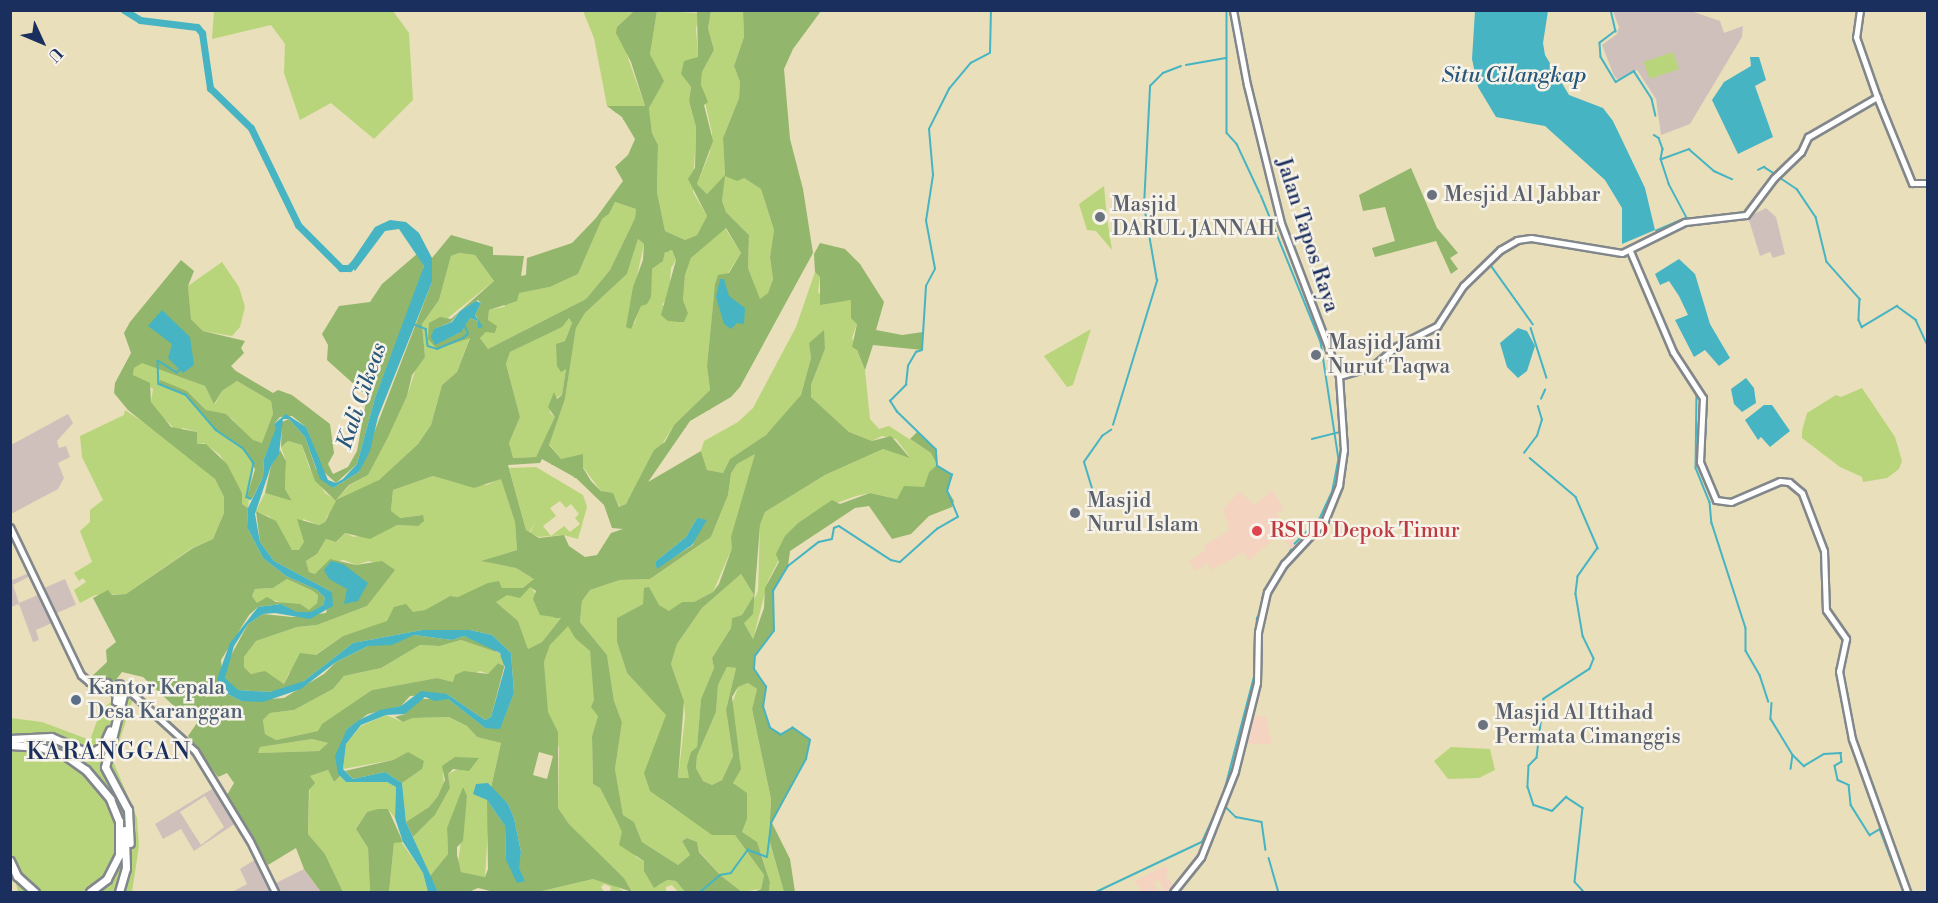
<!DOCTYPE html>
<style>
body{margin:0}
#map{position:relative;width:1938px;height:903px;overflow:hidden;background:#e9dfbb;font-family:"Libre Bodoni",serif}
div>[style]{position:absolute}
.built>*{inset:0;background:#f4d3c0}
.industrial>*{inset:0;background:#d0c0bc;transform-origin:0 0}
.green>*{inset:0;background:#b9d57b;transform-origin:0 0}
.forest>*{inset:0;background:#92b66b}
.water>*{inset:0;background:#46b4c2}
.stream>*{height:1.5px;margin:-0.75px;padding:0 0.75px;transform-origin:0.75px;border-radius:0.75px;background:#46b4c2}
.river>*{height:7px;margin:-3.5px;padding:0 3.5px;transform-origin:3.5px;border-radius:3.5px;background:#46b4c2}
.roads{filter:drop-shadow(2px 0 #82878c) drop-shadow(-2px 0 #82878c) drop-shadow(0 2px #82878c) drop-shadow(0 -2px #82878c)}
.secondary>*{height:5px;margin:-2.5px;padding:0 2.5px;transform-origin:2.5px;border-radius:2.5px;background:#fff}
.highway>*{height:7px;margin:-3.5px;padding:0 3.5px;transform-origin:3.5px;border-radius:3.5px;background:#fff}
.dots>*{width:16px;height:16px;translate:-50% -50%;box-sizing:border-box;border:3px solid #f7f3e8;border-radius:50%}
span{translate:-50% -50%;white-space:nowrap;text-align:center;line-height:1.15;-webkit-text-stroke:5px #f7f3e8;paint-order:stroke}
.worship-label{font-size:21px;color:#5b616d}
.left{translate:0 -50%;text-align:left}
.street-label{font-size:21px;color:#1b2f5e}
.health-label{font-size:21px;color:#be3a42}
.service-label{font-size:21px;color:#4e5e75}
.water-label{font-size:22px;color:#28577c;font-style:italic}
.quarter-label{font-size:24px;color:#1b2f5e;letter-spacing:1.5px}
.frame{position:absolute;inset:0;border:12px solid #1b2f5e;pointer-events:none}
.north{position:absolute;left:12px;top:12px;width:60px;height:60px;-webkit-text-stroke:4px #f7f3e8;paint-order:stroke;rotate:134deg;font-size:16px;font-weight:700;line-height:24px;text-align:center;color:#1b2f5e}
.north::after{content:'';display:block;margin:auto;width:21px;height:27px;background:#1b2f5e;clip-path:polygon(50% 0,100% 100%,50% 72%,0 100%)}
</style>
<div id="map">
<div class="built">
<div style="clip-path:polygon(1273px 490px,1284px 510px,1277px 513px,1298px 549px,1294px 553px,1280px 534px,1248px 561px,1244px 552px,1211px 570px,1207px 563px,1196px 571px,1189px 561px,1206px 550px,1204px 546px,1230px 530px,1223px 509px,1240px 491px,1254px 505px)"></div>
<div style="clip-path:polygon(1266px 716px,1272px 744px,1246px 744px,1253px 717px)"></div>
<div style="clip-path:polygon(1165px 866px,1169px 871px,1165px 875px,1175px 887px,1165px 892px,1158px 880px,1154px 883px,1160px 892px,1143px 892px,1134px 881px)"></div>
</div>
<div class="industrial">
<div style="clip-path:polygon(1613px 11px,1691px 11px,1720px 21px,1724px 33px,1743px 26px,1742px 37px,1690px 124px,1661px 135px,1656px 99px,1637px 70px,1618px 80px,1614px 76px,1602px 45px,1617px 34px,1619px 27px)"></div>
<div style="clip-path:polygon(1766px 208px,1776px 217px,1785px 254px,1773px 258px,1770px 252px,1760px 256px,1748px 217px)"></div>
<div style="clip-path:polygon(68px 414px,73px 423px,57px 441px,59px 448px,66px 446px,70px 457px,58px 463px,64px 478px,58px 489px,11px 514px,11px 445px)"></div>
<div style="clip-path:polygon(29px 573px,30px 576px,13px 585px,19px 603px,40px 594px,52px 623px,36px 630px,39px 640px,33px 642px,19px 604px,11px 607px,10px 581px)"></div>
<div style="left:65px;top:579px;width:28px;height:24px;rotate:67deg"></div>
<div style="clip-path:polygon(evenodd,215px 787px,236px 823px,194px 851px,181px 829px,163px 839px,155px 824px,215px 787px,205px 796px,224px 827px,201px 845px,180px 812px,205px 796px)"></div>
<div style="clip-path:polygon(256px 859px,272px 892px,232px 892px,247px 884px,240px 869px)"></div>
<div style="clip-path:polygon(304px 869px,321px 892px,277px 892px,274px 884px)"></div>
</div>
<div class="green">
<div style="clip-path:polygon(214px 11px,393px 11px,409px 33px,413px 100px,374px 139px,331px 103px,300px 120px,284px 73px,285px 44px,271px 25px,212px 39px)"></div>
<div style="clip-path:polygon(583px 11px,634px 11px,617px 27px,645px 106px,607px 106px,594px 38px)"></div>
<div style="clip-path:polygon(657px 11px,699px 13px,696px 29px,698px 57px,681px 74px,691px 87px,689px 101px,696px 127px,693px 192px,707px 216px,697px 235px,685px 240px,665px 231px,657px 192px,658px 145px,652px 133px,649px 108px,663px 81px,650px 54px)"></div>
<div style="clip-path:polygon(711px 11px,743px 11px,744px 37px,734px 66px,740px 82px,739px 98px,723px 138px,725px 175px,744px 178px,761px 189px,774px 230px,770px 257px,773px 279px,768px 293px,760px 300px,748px 268px,749px 235px,726px 212px,722px 201px,724px 177px,707px 194px,697px 184px,710px 152px,712px 133px,701px 85px,702px 72px,714px 50px,708px 28px)"></div>
<div style="left:1673px;top:52px;width:18px;height:31px;rotate:71deg"></div>
<div style="clip-path:polygon(1104px 186px,1107px 218px,1112px 250px,1096px 231px,1087px 230px,1079px 204px)"></div>
<div style="clip-path:polygon(615px 202px,636px 209px,635px 218px,610px 270px,586px 299px,488px 349px,480px 338px,486px 332px,496px 332px,488px 320px,489px 310px,503px 307px,518px 293px,550px 287px,578px 274px,602px 219px,609px 214px)"></div>
<div style="clip-path:polygon(725px 228px,741px 253px,714px 295px,707px 366px,710px 390px,674px 425px,626px 504px,620px 507px,613px 494px,601px 491px,576px 458px,561px 459px,549px 444px,565px 399px,576px 328px,585px 313px,627px 274px,638px 239px,644px 244px,632px 299px,634px 325px,652px 269px,663px 261px,665px 252px,672px 250px,676px 260px,671px 268px,669px 295px,662px 305px,688px 313px,683px 300px,685px 275px,691px 258px)"></div>
<div style="clip-path:polygon(459px 253px,475px 255px,494px 281px,444px 321px,437px 349px,470px 337px,457px 372px,442px 385px,431px 425px,418px 444px,379px 480px,327px 516px,325px 522px,319px 525px,303px 519px,304px 543px,300px 550px,292px 550px,270px 517px,256px 511px,265px 493px,292px 501px,285px 489px,286px 461px,281px 447px,288px 441px,302px 445px,309px 467px,325px 493px,336px 500px,350px 485px,368px 475px,407px 396px,417px 365px,425px 357px,422px 324px,439px 300px,451px 256px)"></div>
<div style="clip-path:polygon(222px 262px,239px 287px,245px 307px,240px 327px,232px 336px,203px 331px,191px 319px,188px 286px)"></div>
<div style="clip-path:polygon(815px 272px,820px 277px,818px 292px,828px 302px,851px 300px,857px 324px,852px 338px,865px 370px,870px 419px,879px 429px,889px 426px,931px 453px,937px 466px,929px 472px,924px 488px,912px 489px,898px 499px,870px 493px,856px 496px,820px 509px,798px 523px,768px 581px,753px 639px,744px 623px,758px 591px,760px 525px,765px 512px,825px 475px,883px 449px,910px 457px,896px 439px,882px 436px,872px 441px,849px 432px,811px 397px,811px 385px,825px 349px,823px 331px,809px 343px,811px 358px,801px 395px,785px 415px,766px 435px,730px 459px,723px 473px,707px 470px,701px 451px,704px 441px,738px 422px,753px 408px,796px 327px)"></div>
<div style="clip-path:polygon(568px 317px,572px 323px,565px 341px,556px 345px,566px 368px,562px 395px,552px 400px,550px 413px,556px 417px,536px 457px,512px 458px,509px 443px,520px 417px,506px 364px,510px 352px,561px 327px)"></div>
<div style="clip-path:polygon(1091px 329px,1073px 385px,1067px 387px,1044px 356px)"></div>
<div style="clip-path:polygon(142px 362px,205px 386px,215px 404px,222px 391px,237px 381px,271px 401px,273px 414px,263px 443px,253px 441px,231px 418px,206px 410px,187px 391px,159px 384px,186px 395px,216px 430px,243px 448px,254px 463px,248px 508px,242px 504px,242px 493px,220px 455px,204px 443px,197px 445px,197px 432px,183px 428px,177px 431px,156px 411px,151px 402px,153px 389px,133px 375px,134px 368px)"></div>
<div style="clip-path:polygon(1862px 388px,1895px 437px,1902px 461px,1899px 469px,1887px 478px,1863px 482px,1862px 477px,1840px 467px,1802px 438px,1802px 431px,1807px 413px,1836px 395px,1841px 397px)"></div>
<div style="clip-path:polygon(125px 410px,163px 435px,215px 479px,224px 497px,224px 513px,213px 539px,192px 548px,126px 594px,95px 595px,80px 603px,74px 590px,86px 582px,83px 578px,79px 581px,74px 573px,92px 562px,80px 531px,90px 522px,90px 510px,103px 500px,82px 457px,80px 436px,124px 415px)"></div>
<div style="clip-path:polygon(756px 453px,732px 548px,713px 592px,694px 602px,682px 602px,669px 612px,659px 605px,643px 604px,617px 618px,617px 642px,627px 673px,667px 715px,662px 730px,662px 800px,712px 834px,735px 835px,764px 875px,761px 889px,742px 892px,720px 875px,699px 851px,697px 842px,687px 838px,682px 841px,690px 855px,678px 865px,642px 842px,634px 822px,623px 815px,615px 769px,622px 722px,614px 701px,607px 655px,580px 622px,582px 601px,590px 590px,620px 580px,650px 579px,711px 537px,728px 495px,731px 475px,737px 464px)"></div>
<div style="clip-path:polygon(evenodd,536px 467px,583px 495px,587px 507px,578px 539px,563px 535px,539px 537px,530px 533px,536px 520px,529px 533px,526px 530px,509px 468px,536px 467px,560px 501px,566px 508px,571px 504px,579px 514px,575px 518px,580px 524px,570px 532px,564px 526px,551px 536px,543px 526px,556px 516px,550px 508px,560px 501px)"></div>
<div style="clip-path:polygon(433px 476px,464px 485px,487px 485px,501px 478px,515px 522px,517px 550px,482px 561px,516px 568px,534px 579px,523px 589px,502px 588px,499px 581px,458px 597px,450px 596px,425px 610px,343px 636px,289px 673px,284px 684px,265px 672px,251px 674px,244px 667px,244px 657px,256px 641px,297px 627px,317px 625px,367px 606px,394px 570px,369px 561px,356px 565px,344px 560px,326px 563px,323px 570px,315px 574px,309px 572px,306px 561px,317px 554px,326px 539px,337px 542px,345px 533px,354px 537px,397px 525px,418px 526px,422px 515px,399px 518px,391px 512px,393px 490px)"></div>
<div style="clip-path:polygon(741px 574px,754px 595px,742px 615px,732px 618px,731px 628px,712px 658px,714px 668px,701px 699px,697px 748px,689px 778px,678px 779px,685px 717px,684px 701px,671px 664px,677px 644px,702px 608px)"></div>
<div style="clip-path:polygon(287px 579px,313px 591px,318px 595px,317px 603px,309px 611px,273px 600px,257px 603px,252px 596px,255px 589px,273px 588px)"></div>
<div style="clip-path:polygon(530px 586px,550px 614px,561px 618px,542px 642px,528px 649px,518px 621px,496px 602px,498px 598px)"></div>
<div style="clip-path:polygon(568px 625px,590px 651px,598px 716px,592px 736px,593px 784px,600px 788px,636px 857px,644px 861px,658px 886px,666px 880px,676px 881px,685px 892px,678px 892px,672px 885px,666px 887px,666px 892px,632px 892px,624px 878px,569px 824px,558px 808px,559px 748px,547px 712px,544px 662px,550px 645px)"></div>
<div style="clip-path:polygon(461px 640px,499px 653px,504px 666px,498px 663px,488px 674px,480px 671px,453px 682px,437px 678px,372px 690px,318px 731px,276px 740px,265px 734px,263px 720px,270px 713px,294px 710px,333px 689px,344px 676px,381px 668px,420px 645px,440px 646px)"></div>
<div style="clip-path:polygon(727px 667px,736px 668px,726px 710px,733px 756px,722px 780px,712px 785px,703px 781px,696px 768px,697px 756px,716px 712px,718px 685px)"></div>
<div style="clip-path:polygon(748px 683px,757px 689px,752px 709px,771px 799px,769px 840px,784px 892px,769px 892px,770px 882px,761px 853px,742px 832px,747px 819px,747px 801px,733px 782px,740px 759px,731px 707px,738px 687px)"></div>
<div style="clip-path:polygon(134px 696px,113px 761px,137px 818px,139px 846px,132px 892px,18px 892px,11px 861px,11px 745px,27px 745px,78px 763px,110px 799px,122px 837px,126px 834px,116px 802px,95px 773px,61px 749px,11px 739px,11px 718px,42px 722px,90px 740px,101px 710px,117px 697px,106px 742px,111px 742px,121px 700px)"></div>
<div style="clip-path:polygon(386px 715px,403px 722px,413px 718px,449px 717px,467px 726px,477px 737px,501px 743px,491px 788px,476px 784px,476px 795px,487px 800px,489px 812px,485px 877px,461px 872px,458px 863px,467px 796px,461px 798px,447px 828px,448px 854px,430px 876px,413px 837px,435px 815px,450px 788px,448px 774px,478px 759px,443px 772px,444px 787px,438px 796px,429px 807px,406px 822px,402px 783px,422px 769px,408px 752px,393px 760px,343px 769px,346px 744px,361px 726px)"></div>
<div style="clip-path:polygon(312px 739px,328px 743px,319px 751px,258px 753px,260px 747px)"></div>
<div style="clip-path:polygon(1451px 747px,1490px 749px,1495px 770px,1479px 778px,1448px 779px,1434px 761px)"></div>
<div style="clip-path:polygon(328px 770px,334px 782px,340px 776px,346px 782px,387px 782px,396px 787px,395px 818px,388px 809px,367px 812px,356px 829px,368px 848px,370px 892px,343px 892px,325px 854px,308px 834px,310px 776px)"></div>
<div style="clip-path:polygon(400px 840px,423px 873px,428px 892px,389px 892px,394px 843px)"></div>
<div style="clip-path:polygon(593px 879px,614px 885px,625px 892px,610px 891px,611px 887px,604px 884px,601px 887px,604px 892px,538px 892px)"></div>
</div>
<div class="forest">
<div style="clip-path:polygon(evenodd,634px 11px,657px 11px,650px 54px,664px 81px,649px 108px,652px 133px,658px 145px,657px 192px,665px 231px,685px 240px,697px 235px,707px 216px,688px 179px,695px 168px,696px 127px,689px 101px,691px 87px,681px 74px,684px 61px,698px 57px,697px 11px,711px 11px,708px 28px,714px 50px,702px 72px,701px 85px,708px 102px,704px 105px,713px 141px,697px 184px,707px 194px,725px 175px,723px 138px,739px 98px,740px 82px,734px 66px,744px 37px,743px 11px,821px 11px,793px 49px,784px 69px,790px 139px,803px 189px,813px 253px,740px 387px,731px 397px,690px 421px,648px 482px,701px 451px,707px 470px,723px 473px,730px 459px,766px 435px,801px 395px,811px 358px,809px 343px,824px 330px,825px 349px,811px 385px,811px 397px,849px 432px,872px 441px,891px 436px,910px 458px,883px 449px,825px 475px,765px 512px,760px 525px,753px 614px,744px 623px,753px 639px,764px 608px,765px 588px,779px 562px,776px 554px,785px 536px,798px 523px,832px 500px,840px 504px,870px 493px,897px 499px,904px 486px,924px 487px,929px 472px,937px 465px,931px 453px,910px 439px,917px 432px,936px 450px,937px 466px,952px 475px,948px 491px,954px 501px,952px 507px,929px 516px,911px 534px,892px 539px,869px 506px,855px 508px,790px 551px,788px 566px,773px 591px,774px 631px,755px 656px,754px 669px,766px 687px,763px 707px,770px 728px,781px 735px,793px 728px,810px 740px,806px 759px,772px 823px,790px 859px,795px 892px,784px 892px,769px 839px,771px 799px,752px 709px,757px 689px,748px 683px,738px 687px,732px 697px,741px 769px,733px 783px,747px 793px,747px 819px,742px 832px,757px 842px,770px 882px,769px 892px,754px 892px,761px 889px,764px 875px,735px 835px,712px 835px,650px 791px,644px 773px,666px 715px,627px 673px,617px 642px,617px 618px,643px 604px,644px 588px,649px 587px,659px 605px,669px 611px,682px 602px,694px 602px,713px 592px,719px 584px,732px 548px,731px 537px,755px 454px,737px 464px,731px 474px,728px 495px,711px 537px,650px 579px,620px 580px,590px 590px,582px 601px,580px 622px,607px 655px,614px 701px,622px 722px,615px 769px,623px 815px,634px 822px,642px 842px,678px 865px,690px 855px,682px 841px,687px 838px,697px 842px,699px 852px,720px 875px,742px 892px,685px 892px,676px 881px,667px 880px,654px 888px,644px 871px,644px 861px,619px 845px,622px 832px,617px 821px,600px 788px,593px 784px,592px 736px,598px 716px,591px 707px,594px 700px,590px 651px,575px 638px,568px 626px,550px 645px,544px 662px,548px 712px,558px 732px,558px 808px,569px 824px,624px 878px,632px 892px,593px 879px,538px 892px,494px 892px,478px 888px,469px 892px,438px 892px,430px 876px,448px 854px,447px 828px,463px 787px,467px 796px,463px 841px,457px 847px,457px 855px,461px 872px,485px 877px,488px 869px,487px 800px,505px 826px,506px 860px,518px 868px,521px 852px,514px 818px,508px 804px,491px 788px,501px 743px,477px 737px,467px 726px,449px 717px,413px 718px,403px 722px,395px 717px,405px 714px,418px 699px,448px 699px,485px 728px,500px 728px,514px 693px,511px 653px,492px 635px,470px 630px,422px 630px,353px 643px,304px 681px,291px 687px,270px 692px,238px 690px,229px 685px,225px 678px,228px 661px,248px 624px,263px 614px,292px 617px,326px 613px,332px 592px,274px 561px,260px 542px,256px 511px,276px 521px,292px 550px,299px 550px,304px 542px,297px 519px,319px 525px,325px 522px,336px 501px,315px 481px,302px 445px,288px 441px,281px 447px,282px 422px,289px 419px,305px 437px,316px 469px,333px 488px,359px 472px,432px 282px,432px 258px,451px 235px,493px 247px,493px 255px,524px 256px,521px 276px,526px 275px,527px 258px,572px 243px,596px 218px,623px 181px,615px 167px,628px 155px,635px 139px,622px 117px,607px 106px,645px 106px,631px 62px,616px 33px,617px 27px,634px 11px,725px 176px,737px 181px,744px 178px,761px 189px,774px 230px,770px 257px,773px 279px,768px 293px,760px 299px,748px 268px,749px 235px,726px 212px,722px 201px,725px 176px,634px 11px,615px 202px,636px 209px,635px 218px,610px 270px,586px 299px,488px 349px,480px 338px,486px 332px,495px 333px,497px 326px,488px 320px,489px 310px,517px 301px,519px 293px,550px 287px,578px 274px,602px 219px,609px 214px,615px 202px,634px 11px,726px 228px,741px 253px,729px 273px,718px 275px,715px 284px,707px 366px,710px 390px,674px 425px,665px 442px,654px 450px,626px 504px,619px 507px,613px 493px,601px 491px,591px 481px,583px 468px,583px 454px,561px 459px,549px 445px,565px 399px,576px 328px,585px 313px,627px 274px,638px 239px,644px 244px,643px 260px,633px 287px,626px 327px,631px 329px,641px 306px,647px 304px,651px 297px,652px 269px,663px 261px,665px 252px,672px 250px,676px 260px,661px 315px,668px 321px,684px 322px,688px 313px,683px 300px,685px 275px,691px 258px,726px 228px,634px 11px,459px 253px,475px 255px,494px 281px,451px 319px,440px 317px,429px 323px,428px 339px,437px 349px,470px 338px,457px 372px,442px 385px,431px 425px,418px 444px,379px 480px,336px 500px,349px 485px,368px 475px,387px 439px,407px 396px,412px 375px,425px 357px,422px 324px,439px 300px,451px 256px,459px 253px,634px 11px,478px 300px,481px 303px,475px 315px,477px 317px,481px 328px,478px 321px,470px 318px,459px 333px,435px 344px,434px 329px,451px 322px,460px 311px,478px 300px,634px 11px,569px 318px,572px 323px,565px 341px,556px 344px,557px 366px,561px 372px,566px 369px,562px 395px,557px 399px,554px 392px,548px 407px,555px 417px,536px 457px,513px 458px,509px 443px,520px 417px,506px 364px,510px 352px,562px 327px,569px 318px,634px 11px,542px 459px,576px 478px,604px 505px,612px 528px,623px 529px,611px 533px,597px 555px,585px 557px,569px 546px,564px 535px,539px 538px,526px 530px,508px 465px,540px 463px,542px 459px,634px 11px,433px 476px,474px 488px,501px 479px,515px 522px,517px 550px,481px 561px,516px 568px,534px 579px,523px 588px,502px 588px,499px 581px,488px 583px,458px 597px,450px 596px,425px 610px,413px 612px,406px 604px,394px 607px,387px 621px,343px 636px,316px 655px,300px 653px,284px 684px,265px 671px,251px 674px,244px 667px,244px 657px,256px 641px,297px 627px,317px 625px,367px 606px,395px 570px,382px 561px,356px 565px,330px 559px,315px 574px,309px 572px,306px 561px,317px 554px,326px 539px,336px 542px,345px 533px,370px 539px,397px 525px,418px 526px,424px 521px,423px 515px,400px 518px,391px 511px,393px 490px,433px 476px,634px 11px,697px 518px,693px 545px,657px 568px,655px 562px,686px 537px,697px 518px,634px 11px,741px 574px,754px 595px,742px 615px,732px 618px,731px 628px,712px 658px,714px 668px,701px 699px,697px 747px,691px 752px,687px 766px,689px 778px,678px 778px,684px 701px,671px 664px,677px 644px,702px 608px,741px 574px,634px 11px,530px 587px,536px 591px,533px 599px,540px 615px,561px 618px,542px 642px,528px 649px,518px 621px,496px 602px,507px 595px,520px 598px,530px 587px,634px 11px,727px 667px,736px 668px,726px 710px,733px 756px,722px 780px,712px 785px,703px 781px,696px 768px,697px 756px,716px 712px,718px 685px,727px 667px,634px 11px,539px 752px,553px 756px,547px 779px,533px 775px,539px 752px)"></div>
<div style="clip-path:polygon(1411px 168px,1437px 228px,1458px 253px,1450px 258px,1458px 269px,1451px 274px,1436px 241px,1375px 257px,1372px 248px,1395px 241px,1385px 207px,1363px 211px,1359px 195px)"></div>
<div style="clip-path:polygon(820px 243px,845px 249px,860px 264px,884px 302px,876px 330px,902px 335px,923px 332px,922px 350px,873px 345px,865px 370px,857px 350px,852px 347px,857px 324px,851px 318px,851px 300px,820px 305px,820px 277px,815px 272px,814px 254px)"></div>
<div style="clip-path:polygon(evenodd,417px 254px,424px 266px,418px 286px,375px 398px,357px 464px,336px 483px,323px 471px,306px 427px,292px 416px,280px 417px,274px 424px,277px 428px,264px 459px,263px 477px,252px 499px,247px 497px,255px 469px,243px 448px,216px 430px,186px 395px,159px 384px,160px 380px,187px 391px,206px 410px,226px 414px,253px 440px,262px 443px,273px 414px,271px 401px,237px 381px,222px 391px,214px 404px,205px 386px,142px 363px,134px 368px,133px 375px,150px 383px,151px 402px,171px 427px,197px 432px,197px 444px,206px 444px,227px 464px,242px 493px,242px 504px,248px 508px,247px 527px,263px 558px,286px 576px,317px 590px,325px 598px,323px 605px,312px 612px,296px 612px,281px 604px,258px 607px,249px 615px,221px 660px,224px 692px,241px 701px,284px 698px,324px 674px,336px 662px,368px 646px,414px 635px,452px 640px,464px 636px,491px 647px,506px 660px,491px 717px,485px 720px,447px 694px,410px 696px,401px 706px,368px 714px,347px 729px,340px 776px,334px 782px,328px 770px,310px 776px,315px 783px,309px 790px,308px 834px,325px 854px,343px 892px,321px 892px,304px 869px,296px 848px,268px 865px,227px 795px,234px 783px,227px 773px,218px 777px,188px 736px,197px 723px,191px 708px,177px 709px,143px 677px,122px 672px,115px 681px,89px 679px,107px 662px,106px 650px,116px 642px,93px 598px,108px 590px,112px 595px,126px 594px,193px 548px,213px 539px,224px 513px,224px 497px,215px 479px,128px 410px,114px 393px,115px 383px,131px 353px,124px 333px,130px 322px,181px 260px,194px 271px,188px 286px,191px 319px,203px 331px,245px 341px,241px 348px,244px 353px,231px 366px,236px 371px,273px 393px,278px 390px,292px 395px,330px 424px,334px 453px,328px 464px,333px 474px,348px 467px,357px 451px,367px 396px,327px 360px,328px 345px,322px 334px,339px 306px,370px 302px,382px 284px,417px 254px,287px 579px,313px 591px,318px 595px,317px 603px,309px 610px,300px 604px,276px 602px,267px 597px,257px 603px,252px 596px,255px 589px,273px 588px,287px 579px,417px 254px,461px 640px,499px 653px,504px 666px,498px 663px,488px 674px,464px 671px,455px 675px,453px 682px,437px 678px,372px 690px,322px 724px,318px 731px,276px 740px,265px 734px,263px 720px,270px 713px,294px 710px,333px 689px,344px 676px,381px 668px,420px 645px,440px 646px,461px 640px,417px 254px,312px 739px,328px 743px,319px 751px,258px 753px,260px 747px,312px 739px)"></div>
<div style="clip-path:polygon(280px 450px,286px 461px,285px 489px,292px 501px,265px 493px,271px 466px)"></div>
<div style="clip-path:polygon(408px 752px,424px 761px,422px 769px,402px 783px,385px 772px,353px 779px,345px 771px,393px 760px)"></div>
<div style="clip-path:polygon(455px 757px,479px 758px,469px 771px,453px 769px,448px 774px,450px 788px,435px 815px,413px 837px,406px 822px,429px 807px,438px 796px,445px 780px,442px 766px)"></div>
<div style="clip-path:polygon(378px 809px,388px 809px,403px 842px,394px 843px,389px 892px,370px 892px,368px 848px,356px 829px,367px 812px)"></div>
</div>
<div class="water">
<div style="clip-path:polygon(1475px 11px,1548px 11px,1543px 43px,1545px 55px,1569px 95px,1603px 108px,1613px 121px,1645px 188px,1655px 230px,1622px 244px,1622px 208px,1605px 180px,1545px 126px,1496px 117px,1478px 87px,1472px 59px)"></div>
<div style="clip-path:polygon(1750px 57px,1759px 57px,1766px 80px,1755px 86px,1773px 137px,1738px 154px,1712px 100px,1724px 82px,1751px 66px)"></div>
<div style="clip-path:polygon(390px 220px,406px 222px,419px 233px,432px 258px,432px 282px,378px 417px,370px 451px,359px 472px,333px 488px,320px 479px,305px 437px,289px 419px,283px 419px,279px 454px,271px 466px,255px 514px,260px 542px,274px 561px,332px 592px,333px 606px,310px 619px,275px 613px,263px 614px,248px 624px,234px 646px,225px 678px,238px 690px,270px 692px,304px 681px,353px 643px,422px 630px,470px 630px,492px 635px,511px 653px,514px 693px,500px 729px,485px 728px,448px 699px,435px 701px,425px 697px,405px 714px,386px 715px,361px 725px,346px 744px,343px 769px,353px 779px,385px 772px,402px 783px,406px 822px,438px 892px,428px 892px,423px 873px,403px 842px,395px 818px,396px 787px,387px 782px,346px 782px,338px 774px,335px 756px,347px 729px,359px 720px,380px 710px,401px 706px,421px 691px,447px 694px,485px 720px,491px 717px,505px 667px,500px 653px,464px 636px,452px 640px,414px 635px,392px 645px,368px 646px,336px 662px,301px 689px,263px 702px,241px 701px,224px 692px,217px 679px,230px 643px,258px 607px,281px 604px,297px 612px,311px 612px,323px 605px,325px 598px,317px 590px,286px 576px,263px 558px,247px 527px,248px 508px,263px 477px,264px 459px,276px 428px,274px 424px,286px 414px,306px 427px,328px 480px,336px 483px,343px 479px,357px 464px,375px 398px,424px 266px,399px 229px,385px 231px,355px 271px,350px 264px,375px 227px)"></div>
<div style="clip-path:polygon(1679px 259px,1695px 274px,1710px 324px,1730px 358px,1719px 366px,1705px 350px,1694px 357px,1675px 320px,1688px 315px,1679px 296px,1669px 281px,1660px 285px,1655px 274px)"></div>
<div style="clip-path:polygon(720px 279px,724px 279px,729px 296px,745px 308px,744px 324px,737px 323px,731px 329px,724px 324px,716px 297px)"></div>
<div style="clip-path:polygon(476px 301px,481px 303px,475px 315px,483px 327px,478px 328px,478px 321px,470px 318px,461px 332px,435px 345px,431px 337px,434px 329px,452px 322px,460px 311px)"></div>
<div style="clip-path:polygon(162px 310px,190px 337px,194px 365px,183px 373px,168px 358px,172px 344px,148px 326px)"></div>
<div style="clip-path:polygon(1518px 328px,1527px 331px,1535px 346px,1527px 371px,1518px 378px,1507px 367px,1500px 343px)"></div>
<div style="clip-path:polygon(1746px 378px,1754px 388px,1756px 403px,1742px 412px,1734px 404px,1731px 389px)"></div>
<div style="clip-path:polygon(1764px 405px,1772px 405px,1790px 431px,1770px 447px,1761px 437px,1758px 440px,1745px 420px)"></div>
<div style="clip-path:polygon(697px 518px,707px 520px,692px 545px,657px 569px,655px 562px,686px 537px)"></div>
<div style="clip-path:polygon(331px 561px,343px 564px,368px 583px,358px 601px,344px 604px,347px 589px,329px 579px,324px 570px)"></div>
<div style="clip-path:polygon(488px 783px,508px 804px,514px 818px,521px 852px,519px 868px,525px 881px,517px 883px,506px 860px,505px 826px,487px 800px,473px 794px,476px 784px)"></div>
</div>
<div class="stream">
<div style="left:1227px;top:10px;width:123px;rotate:90deg"></div>
<div style="left:1227px;top:133px;width:15px;rotate:48deg"></div>
<div style="left:1237px;top:144px;width:54px;rotate:64.9deg"></div>
<div style="left:1611px;top:10px;width:22px;rotate:77deg"></div>
<div style="left:1616px;top:31px;width:20px;rotate:143deg"></div>
<div style="left:1600px;top:43px;width:14px;rotate:86deg"></div>
<div style="left:1601px;top:57px;width:29px;rotate:59deg"></div>
<div style="left:1616px;top:82px;width:21px;rotate:-31deg"></div>
<div style="left:1634px;top:71px;width:33px;rotate:57deg"></div>
<div style="left:1652px;top:99px;width:17px;rotate:77deg"></div>
<div style="left:1186px;top:65px;width:40px;rotate:-10deg"></div>
<div style="left:1654px;top:135px;width:6px;rotate:31deg"></div>
<div style="left:1659px;top:138px;width:12px;rotate:70deg"></div>
<div style="left:1663px;top:149px;width:10px;rotate:101deg"></div>
<div style="left:1661px;top:159px;width:26px;rotate:72deg"></div>
<div style="left:1669px;top:184px;width:38px;rotate:62deg"></div>
<div style="left:1687px;top:218px;width:33px;rotate:157deg"></div>
<div style="left:1662px;top:159px;width:29px;rotate:-20deg"></div>
<div style="left:1689px;top:149px;width:33px;rotate:41deg"></div>
<div style="left:1714px;top:171px;width:20px;rotate:24deg"></div>
<div style="left:1758px;top:170px;width:7px;rotate:-27deg"></div>
<div style="left:1764px;top:167px;width:13px;rotate:32deg"></div>
<div style="left:1779px;top:177px;width:22px;rotate:34deg"></div>
<div style="left:1797px;top:189px;width:34px;rotate:56deg"></div>
<div style="left:1816px;top:217px;width:46px;rotate:76.3deg"></div>
<div style="left:1827px;top:262px;width:50px;rotate:48.3deg"></div>
<div style="left:1860px;top:299px;width:21px;rotate:93deg"></div>
<div style="left:1859px;top:320px;width:8px;rotate:67deg"></div>
<div style="left:1862px;top:327px;width:41px;rotate:-31deg"></div>
<div style="left:1897px;top:306px;width:24px;rotate:36deg"></div>
<div style="left:1916px;top:320px;width:29px;rotate:65deg"></div>
<div style="left:1261px;top:195px;width:159px;rotate:67.8deg"></div>
<div style="left:1321px;top:342px;width:118px;rotate:81.3deg"></div>
<div style="left:1339px;top:459px;width:33px;rotate:101deg"></div>
<div style="left:1333px;top:491px;width:31px;rotate:115deg"></div>
<div style="left:1320px;top:519px;width:35px;rotate:135deg"></div>
<div style="left:1638px;top:242px;width:18px;rotate:-27deg"></div>
<div style="left:1628px;top:253px;width:13px;rotate:67deg"></div>
<div style="left:1490px;top:264px;width:74px;rotate:54.4deg"></div>
<div style="left:413px;top:324px;width:14px;rotate:21deg"></div>
<div style="left:426px;top:329px;width:17px;rotate:83deg"></div>
<div style="left:428px;top:346px;width:9px;rotate:18deg"></div>
<div style="left:437px;top:349px;width:28px;rotate:-23deg"></div>
<div style="left:463px;top:338px;width:6px;rotate:-39deg"></div>
<div style="left:468px;top:334px;width:8px;rotate:-113deg"></div>
<div style="left:1531px;top:328px;width:52px;rotate:72.3deg"></div>
<div style="left:180px;top:370px;width:4px;rotate:135deg"></div>
<div style="left:177px;top:373px;width:22px;rotate:-148deg"></div>
<div style="left:158px;top:361px;width:23px;rotate:88deg"></div>
<div style="left:159px;top:384px;width:29px;rotate:22deg"></div>
<div style="left:186px;top:395px;width:46px;rotate:49.4deg"></div>
<div style="left:216px;top:430px;width:32px;rotate:34deg"></div>
<div style="left:243px;top:448px;width:19px;rotate:54deg"></div>
<div style="left:254px;top:463px;width:35px;rotate:102deg"></div>
<div style="left:247px;top:497px;width:4px;rotate:27deg"></div>
<div style="left:1697px;top:391px;width:77px;rotate:90.7deg"></div>
<div style="left:1696px;top:468px;width:37px;rotate:68deg"></div>
<div style="left:1710px;top:502px;width:21px;rotate:85deg"></div>
<div style="left:1712px;top:523px;width:110px;rotate:72.1deg"></div>
<div style="left:1746px;top:628px;width:23px;rotate:90deg"></div>
<div style="left:1746px;top:651px;width:28px;rotate:60deg"></div>
<div style="left:1760px;top:675px;width:28px;rotate:72deg"></div>
<div style="left:1541px;top:399px;width:10px;rotate:-66deg"></div>
<div style="left:1113px;top:425px;width:151px;rotate:-73deg"></div>
<div style="left:1157px;top:281px;width:76px;rotate:-99.8deg"></div>
<div style="left:1144px;top:206px;width:120px;rotate:-87.1deg"></div>
<div style="left:1150px;top:86px;width:18px;rotate:-45deg"></div>
<div style="left:1163px;top:73px;width:19px;rotate:-21deg"></div>
<div style="left:1346px;top:432px;width:32px;rotate:90deg"></div>
<div style="left:1312px;top:439px;width:29px;rotate:-14deg"></div>
<div style="left:1524px;top:453px;width:21px;rotate:-53deg"></div>
<div style="left:1537px;top:436px;width:17px;rotate:-73deg"></div>
<div style="left:1542px;top:420px;width:14px;rotate:-107deg"></div>
<div style="left:1530px;top:458px;width:60px;rotate:40.3deg"></div>
<div style="left:1576px;top:497px;width:56px;rotate:66.7deg"></div>
<div style="left:1598px;top:548px;width:35px;rotate:125deg"></div>
<div style="left:1578px;top:577px;width:17px;rotate:97deg"></div>
<div style="left:1576px;top:594px;width:43px;rotate:80.5deg"></div>
<div style="left:1583px;top:636px;width:25px;rotate:64deg"></div>
<div style="left:1594px;top:659px;width:11px;rotate:112deg"></div>
<div style="left:1590px;top:669px;width:55px;rotate:146.9deg"></div>
<div style="left:1544px;top:699px;width:59px;rotate:96.8deg"></div>
<div style="left:1537px;top:758px;width:11px;rotate:135deg"></div>
<div style="left:1529px;top:766px;width:21px;rotate:93deg"></div>
<div style="left:1528px;top:787px;width:19px;rotate:72deg"></div>
<div style="left:1534px;top:805px;width:19px;rotate:18deg"></div>
<div style="left:1552px;top:811px;width:20px;rotate:-45deg"></div>
<div style="left:1566px;top:797px;width:20px;rotate:33deg"></div>
<div style="left:1583px;top:808px;width:74px;rotate:96.2deg"></div>
<div style="left:1575px;top:882px;width:13px;rotate:48deg"></div>
<div style="left:1094px;top:495px;width:34px;rotate:-107deg"></div>
<div style="left:1084px;top:462px;width:32px;rotate:-55deg"></div>
<div style="left:1102px;top:436px;width:11px;rotate:-34deg"></div>
<div style="left:1262px;top:598px;width:56px;rotate:-58.9deg"></div>
<div style="left:1256px;top:632px;width:14px;rotate:-86deg"></div>
<div style="left:1772px;top:703px;width:16px;rotate:94deg"></div>
<div style="left:1771px;top:719px;width:42px;rotate:58.6deg"></div>
<div style="left:1793px;top:755px;width:14px;rotate:98deg"></div>
<div style="left:1793px;top:755px;width:16px;rotate:45deg"></div>
<div style="left:1804px;top:766px;width:23px;rotate:-31deg"></div>
<div style="left:1824px;top:754px;width:17px;rotate:-3deg"></div>
<div style="left:1841px;top:753px;width:9px;rotate:84deg"></div>
<div style="left:1842px;top:762px;width:8px;rotate:150deg"></div>
<div style="left:1835px;top:766px;width:14px;rotate:78deg"></div>
<div style="left:1838px;top:780px;width:12px;rotate:24deg"></div>
<div style="left:1849px;top:785px;width:20px;rotate:84deg"></div>
<div style="left:1851px;top:805px;width:36px;rotate:58deg"></div>
<div style="left:1870px;top:835px;width:12px;rotate:-31deg"></div>
<div style="left:1880px;top:829px;width:67px;rotate:69.1deg"></div>
<div style="left:1224px;top:792px;width:123px;rotate:-75.4deg"></div>
<div style="left:1225px;top:806px;width:16px;rotate:45deg"></div>
<div style="left:1236px;top:817px;width:26px;rotate:11deg"></div>
<div style="left:1262px;top:822px;width:28px;rotate:82deg"></div>
<div style="left:1269px;top:858px;width:35px;rotate:74deg"></div>
<div style="left:700px;top:892px;width:26px;rotate:-40deg"></div>
<div style="left:720px;top:875px;width:11px;rotate:-10deg"></div>
<div style="left:731px;top:873px;width:29px;rotate:-54deg"></div>
<div style="left:748px;top:850px;width:20px;rotate:20deg"></div>
<div style="left:767px;top:857px;width:34px;rotate:-83deg"></div>
<div style="left:771px;top:823px;width:73px;rotate:-61.3deg"></div>
<div style="left:806px;top:759px;width:19px;rotate:-78deg"></div>
<div style="left:810px;top:740px;width:21px;rotate:-145deg"></div>
<div style="left:793px;top:728px;width:14px;rotate:150deg"></div>
<div style="left:781px;top:735px;width:13px;rotate:-148deg"></div>
<div style="left:770px;top:728px;width:22px;rotate:-108deg"></div>
<div style="left:763px;top:707px;width:20px;rotate:-81deg"></div>
<div style="left:766px;top:687px;width:22px;rotate:-124deg"></div>
<div style="left:754px;top:669px;width:13px;rotate:-86deg"></div>
<div style="left:755px;top:656px;width:31px;rotate:-53deg"></div>
<div style="left:774px;top:631px;width:40px;rotate:-91.4deg"></div>
<div style="left:773px;top:591px;width:29px;rotate:-59deg"></div>
<div style="left:788px;top:566px;width:39px;rotate:-38deg"></div>
<div style="left:819px;top:542px;width:13px;rotate:-13deg"></div>
<div style="left:832px;top:539px;width:11px;rotate:-80deg"></div>
<div style="left:834px;top:528px;width:5px;rotate:-22deg"></div>
<div style="left:839px;top:526px;width:62px;rotate:33.2deg"></div>
<div style="left:891px;top:560px;width:9px;rotate:13deg"></div>
<div style="left:900px;top:562px;width:50px;rotate:-41.7deg"></div>
<div style="left:937px;top:529px;width:24px;rotate:-30deg"></div>
<div style="left:958px;top:517px;width:28px;rotate:-113deg"></div>
<div style="left:947px;top:491px;width:17px;rotate:-73deg"></div>
<div style="left:952px;top:475px;width:17px;rotate:-149deg"></div>
<div style="left:937px;top:466px;width:16px;rotate:-94deg"></div>
<div style="left:936px;top:450px;width:54px;rotate:-135.7deg"></div>
<div style="left:897px;top:412px;width:13px;rotate:-122deg"></div>
<div style="left:890px;top:401px;width:23px;rotate:-45deg"></div>
<div style="left:906px;top:385px;width:19px;rotate:-84deg"></div>
<div style="left:908px;top:366px;width:16px;rotate:-60deg"></div>
<div style="left:916px;top:352px;width:6px;rotate:-18deg"></div>
<div style="left:922px;top:350px;width:64px;rotate:-86.4deg"></div>
<div style="left:926px;top:286px;width:19px;rotate:-62deg"></div>
<div style="left:935px;top:269px;width:49px;rotate:-100.6deg"></div>
<div style="left:926px;top:221px;width:47px;rotate:-81.3deg"></div>
<div style="left:933px;top:175px;width:46px;rotate:-95deg"></div>
<div style="left:929px;top:129px;width:45px;rotate:-63.4deg"></div>
<div style="left:949px;top:89px;width:34px;rotate:-50deg"></div>
<div style="left:971px;top:63px;width:21px;rotate:-28deg"></div>
<div style="left:990px;top:53px;width:43px;rotate:-88.7deg"></div>
<div style="left:1096px;top:892px;width:117px;rotate:-25.3deg"></div>
<div style="left:1202px;top:842px;width:41px;rotate:-65.3deg"></div>
</div>
<div class="river">
<div style="left:124px;top:10px;width:19px;rotate:32deg"></div>
<div style="left:140px;top:20px;width:57px;rotate:7deg"></div>
<div style="left:197px;top:27px;width:8px;rotate:50deg"></div>
<div style="left:202px;top:33px;width:56px;rotate:81.7deg"></div>
<div style="left:210px;top:88px;width:57px;rotate:44.3deg"></div>
<div style="left:251px;top:128px;width:108px;rotate:64.1deg"></div>
<div style="left:298px;top:225px;width:61px;rotate:45deg"></div>
<div style="left:341px;top:268px;width:8px"></div>
<div style="left:349px;top:268px;width:11px;rotate:-45deg"></div>
</div>
<div class="roads">
<div class="secondary">
<div style="left:1860px;top:10px;width:27px;rotate:98deg"></div>
<div style="left:1856px;top:37px;width:64px;rotate:70.7deg"></div>
<div style="left:1877px;top:97px;width:93px;rotate:67.9deg"></div>
<div style="left:1912px;top:183px;width:16px"></div>
<div style="left:1630px;top:251px;width:110px;rotate:66.9deg"></div>
<div style="left:1673px;top:352px;width:55px;rotate:56.9deg"></div>
<div style="left:1703px;top:398px;width:64px;rotate:92.7deg"></div>
<div style="left:1700px;top:462px;width:41px;rotate:67.2deg"></div>
<div style="left:1716px;top:500px;width:15px;rotate:8deg"></div>
<div style="left:1731px;top:502px;width:53px;rotate:-23.2deg"></div>
<div style="left:1780px;top:481px;width:9px;rotate:6deg"></div>
<div style="left:1789px;top:482px;width:17px;rotate:40deg"></div>
<div style="left:1802px;top:493px;width:62px;rotate:69.2deg"></div>
<div style="left:1824px;top:551px;width:59px;rotate:88.1deg"></div>
<div style="left:1826px;top:610px;width:35px;rotate:55deg"></div>
<div style="left:1846px;top:639px;width:33px;rotate:102deg"></div>
<div style="left:1839px;top:671px;width:69px;rotate:79.2deg"></div>
<div style="left:1852px;top:739px;width:163px;rotate:70.2deg"></div>
<div style="left:1339px;top:376px;width:35px;rotate:-16deg"></div>
<div style="left:1373px;top:366px;width:31px;rotate:-40deg"></div>
<div style="left:1397px;top:346px;width:45px;rotate:-26.6deg"></div>
<div style="left:1437px;top:326px;width:48px;rotate:-57deg"></div>
<div style="left:1463px;top:286px;width:52px;rotate:-44.2deg"></div>
<div style="left:1500px;top:250px;width:20px;rotate:-30deg"></div>
<div style="left:1517px;top:240px;width:14px;rotate:-8deg"></div>
<div style="left:1531px;top:238px;width:92px;rotate:9.4deg"></div>
<div style="left:1622px;top:253px;width:70px;rotate:-26.2deg"></div>
<div style="left:1685px;top:222px;width:61px;rotate:-6.5deg"></div>
<div style="left:1746px;top:215px;width:46px;rotate:-52.9deg"></div>
<div style="left:1774px;top:178px;width:37px;rotate:-44deg"></div>
<div style="left:1801px;top:152px;width:17px;rotate:-65deg"></div>
<div style="left:1808px;top:137px;width:80px;rotate:-30.1deg"></div>
<div style="left:10px;top:527px;width:164px;rotate:64.4deg"></div>
<div style="left:81px;top:675px;width:11px;rotate:41deg"></div>
<div style="left:89px;top:682px;width:36px;rotate:8deg"></div>
<div style="left:125px;top:687px;width:95px;rotate:42.4deg"></div>
<div style="left:195px;top:751px;width:105px;rotate:58.6deg"></div>
<div style="left:250px;top:841px;width:57px;rotate:63.9deg"></div>
<div style="left:107px;top:682px;width:18px;rotate:56deg"></div>
<div style="left:1173px;top:892px;width:45px;rotate:-51.3deg"></div>
<div style="left:1201px;top:857px;width:92px;rotate:-68.4deg"></div>
<div style="left:1235px;top:771px;width:91px;rotate:-76deg"></div>
<div style="left:1257px;top:683px;width:51px;rotate:-88.9deg"></div>
<div style="left:1258px;top:632px;width:41px;rotate:-77.3deg"></div>
<div style="left:1267px;top:592px;width:33px;rotate:-59deg"></div>
<div style="left:1284px;top:564px;width:60px;rotate:-47deg"></div>
<div style="left:1325px;top:520px;width:38px;rotate:-68deg"></div>
<div style="left:1339px;top:485px;width:35px;rotate:-82deg"></div>
<div style="left:1344px;top:450px;width:74px;rotate:-93.9deg"></div>
<div style="left:1339px;top:376px;width:164px;rotate:-110.8deg"></div>
<div style="left:1281px;top:223px;width:142px;rotate:-103.8deg"></div>
<div style="left:1247px;top:85px;width:76px;rotate:-100.6deg"></div>
</div>
<div class="highway">
<div style="left:125px;top:687px;width:82px;rotate:104deg"></div>
<div style="left:105px;top:767px;width:49px;rotate:61.9deg"></div>
<div style="left:128px;top:810px;width:33px;rotate:87deg"></div>
<div style="left:116px;top:701px;width:17px;rotate:-80deg"></div>
<div style="left:10px;top:739px;width:41px;rotate:-2.8deg"></div>
<div style="left:51px;top:737px;width:43px;rotate:23.6deg"></div>
<div style="left:90px;top:754px;width:15px;rotate:-32deg"></div>
<div style="left:103px;top:746px;width:17px;rotate:-66deg"></div>
<div style="left:10px;top:745px;width:30px;rotate:4deg"></div>
<div style="left:40px;top:747px;width:28px;rotate:19deg"></div>
<div style="left:66px;top:756px;width:24px;rotate:35deg"></div>
<div style="left:86px;top:770px;width:38px;rotate:50deg"></div>
<div style="left:110px;top:799px;width:24px;rotate:68deg"></div>
<div style="left:119px;top:821px;width:34px;rotate:90deg"></div>
<div style="left:119px;top:855px;width:27px;rotate:117deg"></div>
<div style="left:107px;top:879px;width:21px;rotate:143deg"></div>
<div style="left:10px;top:861px;width:17px;rotate:65deg"></div>
<div style="left:17px;top:876px;width:24px;rotate:42deg"></div>
<div style="left:119px;top:892px;width:25px;rotate:-74deg"></div>
<div style="left:126px;top:868px;width:38px;rotate:-92deg"></div>
</div>
</div>
<div class="dots">
<div style="left:1432px;top:195px;background:#6b7280"></div>
<div style="left:1100px;top:217px;background:#6b7280"></div>
<div style="left:1316px;top:355px;background:#6b7280"></div>
<div style="left:1075px;top:513px;background:#6b7280"></div>
<div style="left:1257px;top:531px;background:#e0444e"></div>
<div style="left:76px;top:700px;background:#5c6f8a"></div>
<div style="left:1483px;top:725px;background:#6b7280"></div>
</div>
<div class="worship-label">
<span class="left" style="left:1444px;top:195px">Mesjid Al Jabbar</span>
<span class="left" style="left:1112px;top:217px">Masjid<br>DARUL JANNAH</span>
<span class="left" style="left:1328px;top:355px">Masjid Jami<br>Nurut Taqwa</span>
<span class="left" style="left:1087px;top:513px">Masjid<br>Nurul Islam</span>
<span class="left" style="left:1495px;top:725px">Masjid Al Ittihad<br>Permata Cimanggis</span>
</div>
<div class="street-label">
<span style="left:1307px;top:235px;rotate:72deg">Jalan Tapos Raya</span>
</div>
<div class="health-label">
<span class="left" style="left:1270px;top:531px">RSUD Depok Timur</span>
</div>
<div class="service-label">
<span class="left" style="left:88px;top:700px">Kantor Kepala<br>Desa Karanggan</span>
</div>
<div class="water-label">
<span style="left:1514px;top:76px">Situ Cilangkap</span>
<span style="left:362px;top:396px;rotate:-71deg">Kali Cikeas</span>
</div>
<div class="quarter-label">
<span style="left:109px;top:753px">KARANGGAN</span>
</div>
<div class="frame"></div>
<div class="north">U</div>
</div>
